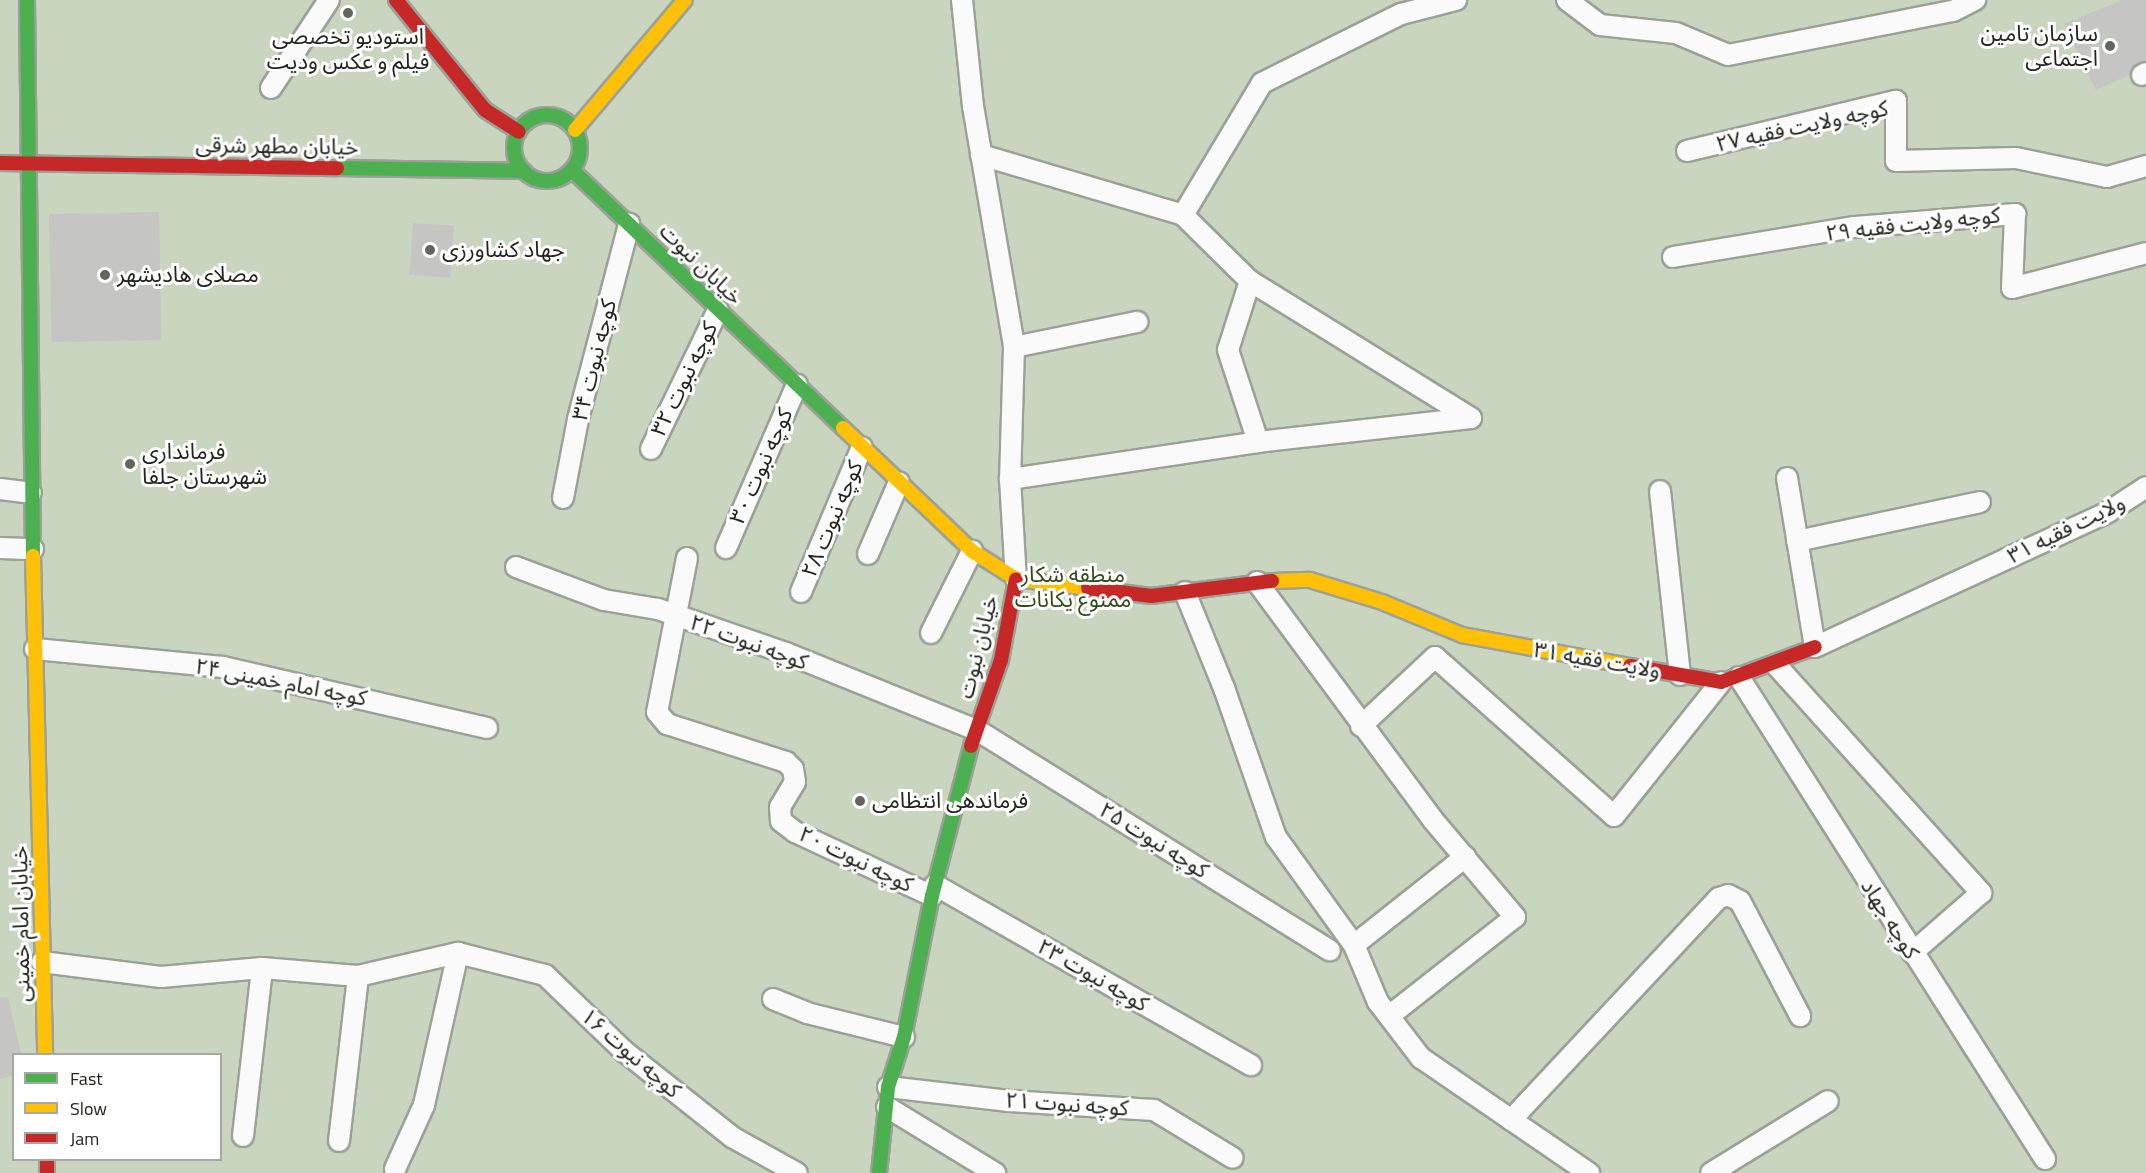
<!DOCTYPE html>
<meta charset="utf-8">
<style>
body{margin:0}
#map{position:relative;width:2146px;height:1173px;overflow:hidden;background:#dae1d4;font-family:"Titillium Web","Noto Sans Arabic",sans-serif}
div>[style]{position:absolute}
.green>*{inset:0;background:#c9d5bf}
.building>*{inset:0;background:#c5c5c3;transform-origin:0 0}
.roads{filter:drop-shadow(2px 0 #9ca198) drop-shadow(-2px 0 #9ca198) drop-shadow(0 2px #9ca198) drop-shadow(0 -2px #9ca198)}
.street>*{height:20px;margin:-10px;padding:0 10px;transform-origin:10px;border-radius:10px;background:#f9faf9}
.fast>*{height:14px;margin:-7px;padding:0 7px;transform-origin:7px;border-radius:7px;background:#4caf50}
.fast>.ring{margin:-7px;padding:0;box-sizing:content-box;background:none;border:14px solid #4caf50;border-radius:50%}
.slow>*{height:14px;margin:-7px;padding:0 7px;transform-origin:7px;border-radius:7px;background:#ffc107}
.jam>*{height:14px;margin:-7px;padding:0 7px;transform-origin:7px;border-radius:7px;background:#c62828}
.dots>*{width:16px;height:16px;translate:-50% -50%;box-sizing:border-box;border:3px solid #fff;border-radius:50%}
span{translate:-50% -50%;white-space:nowrap;text-align:center;line-height:1.15;-webkit-text-stroke:6px #fff;paint-order:stroke}
.poi-label{font-size:22px;color:#21251d}
.right{translate:-100% -50%;text-align:right}
.left{translate:0 -50%;text-align:left}
.street-label{font-size:22px;color:#21251d}
.park-label{font-size:22px;color:#334a18}
.legend{position:absolute;left:12px;top:1053px;width:210px;height:108px;box-sizing:border-box;background:#fff;border:2px solid #a6a8a5;margin:0;padding:8px 10px;list-style:none;font-size:18px;color:#21251d}
.legend li{display:flex;align-items:center;gap:12px;height:30px}
.legend b{width:30px;border:2px solid #a6a8a5}
</style>
<div id="map">
<div class="green">
<div style="clip-path:polygon(evenodd,0 0,2146px 0,2146px 1173px,0 1173px,0 0,14px 1054px,220px 1054px,220px 1160px,14px 1160px,14px 1054px)"></div>
</div>
<div class="building">
<div style="clip-path:polygon(2122px 0,2146px 0,2146px 67px,2096px 90px,2064px 24px)"></div>
<div style="left:159px;top:212px;width:128px;height:110px;rotate:89deg"></div>
<div style="left:413px;top:223px;width:41px;height:52px;rotate:4deg"></div>
<div style="clip-path:polygon(0 997px,8px 997px,21px 1054px,14px 1054px,14px 1075px,0 1079px)"></div>
</div>
<div class="roads">
<div class="street">
<div style="left:962px;top:0;width:107px;rotate:84.1deg"></div>
<div style="left:973px;top:106px;width:244px;rotate:80.3deg"></div>
<div style="left:1014px;top:347px;width:132px;rotate:91.7deg"></div>
<div style="left:1010px;top:479px;width:100px;rotate:86.6deg"></div>
<div style="left:1567px;top:0;width:41px;rotate:37.1deg"></div>
<div style="left:1600px;top:25px;width:76px;rotate:6deg"></div>
<div style="left:1676px;top:33px;width:56px;rotate:22.9deg"></div>
<div style="left:1728px;top:55px;width:229px;rotate:-11.1deg"></div>
<div style="left:1953px;top:11px;width:25px;rotate:-27deg"></div>
<div style="left:2142px;top:75px;width:4px;rotate:-27deg"></div>
<div style="left:271px;top:88px;width:105px;rotate:-56.6deg"></div>
<div style="left:1687px;top:151px;width:215px;rotate:-13.5deg"></div>
<div style="left:1896px;top:101px;width:60px;rotate:90deg"></div>
<div style="left:1896px;top:161px;width:120px;rotate:-1.4deg"></div>
<div style="left:2016px;top:158px;width:93px;rotate:11.8deg"></div>
<div style="left:2107px;top:177px;width:41px;rotate:-15.8deg"></div>
<div style="left:981px;top:155px;width:211px;rotate:16.5deg"></div>
<div style="left:1183px;top:215px;width:94px;rotate:44.6deg"></div>
<div style="left:1250px;top:281px;width:260px;rotate:31.8deg"></div>
<div style="left:1471px;top:418px;width:214px;rotate:173.6deg"></div>
<div style="left:1258px;top:442px;width:251px;rotate:171.5deg"></div>
<div style="left:1183px;top:215px;width:154px;rotate:-59.1deg"></div>
<div style="left:1262px;top:83px;width:155px;rotate:-26.4deg"></div>
<div style="left:1401px;top:14px;width:57px;rotate:-14.3deg"></div>
<div style="left:1673px;top:257px;width:184px;rotate:-9.4deg"></div>
<div style="left:1855px;top:227px;width:161px;rotate:-4.6deg"></div>
<div style="left:2015px;top:214px;width:74px;rotate:92.3deg"></div>
<div style="left:2012px;top:288px;width:138px;rotate:-14.6deg"></div>
<div style="left:1250px;top:281px;width:72px;rotate:107.7deg"></div>
<div style="left:1228px;top:350px;width:97px;rotate:71.9deg"></div>
<div style="left:1014px;top:347px;width:126px;rotate:-11.5deg"></div>
<div style="left:651px;top:449px;width:154px;rotate:-64.3deg"></div>
<div style="left:1787px;top:478px;width:171px;rotate:80.6deg"></div>
<div style="left:1815px;top:647px;width:323px;rotate:-24.7deg"></div>
<div style="left:2108px;top:512px;width:45px;rotate:-33.3deg"></div>
<div style="left:0;top:489px;width:31px;rotate:7deg"></div>
<div style="left:1660px;top:491px;width:185px;rotate:83.8deg"></div>
<div style="left:563px;top:498px;width:80px;rotate:-79.2deg"></div>
<div style="left:578px;top:419px;width:202px;rotate:-75.3deg"></div>
<div style="left:1797px;top:541px;width:187px;rotate:-12deg"></div>
<div style="left:0;top:548px;width:33px;rotate:2deg"></div>
<div style="left:726px;top:548px;width:178px;rotate:-66.5deg"></div>
<div style="left:868px;top:554px;width:78px;rotate:-66.7deg"></div>
<div style="left:687px;top:558px;width:157px;rotate:101deg"></div>
<div style="left:657px;top:712px;width:16px;rotate:50deg"></div>
<div style="left:667px;top:724px;width:125px;rotate:17.7deg"></div>
<div style="left:786px;top:762px;width:10px;rotate:45deg"></div>
<div style="left:793px;top:769px;width:13px;rotate:81deg"></div>
<div style="left:795px;top:782px;width:29px;rotate:121deg"></div>
<div style="left:780px;top:807px;width:14px;rotate:86deg"></div>
<div style="left:781px;top:821px;width:18px;rotate:38deg"></div>
<div style="left:795px;top:832px;width:151px;rotate:25deg"></div>
<div style="left:516px;top:567px;width:94px;rotate:20.6deg"></div>
<div style="left:604px;top:600px;width:55px;rotate:9.5deg"></div>
<div style="left:658px;top:609px;width:135px;rotate:19deg"></div>
<div style="left:786px;top:653px;width:206px;rotate:22deg"></div>
<div style="left:977px;top:730px;width:416px;rotate:32deg"></div>
<div style="left:1257px;top:582px;width:296px;rotate:53.5deg"></div>
<div style="left:1433px;top:820px;width:127px;rotate:49.8deg"></div>
<div style="left:1515px;top:917px;width:160px;rotate:141.8deg"></div>
<div style="left:801px;top:592px;width:157px;rotate:-67.2deg"></div>
<div style="left:1185px;top:592px;width:104px;rotate:67.9deg"></div>
<div style="left:1224px;top:688px;width:158px;rotate:70.8deg"></div>
<div style="left:1276px;top:837px;width:133px;rotate:54.2deg"></div>
<div style="left:1354px;top:945px;width:62px;rotate:67.2deg"></div>
<div style="left:1378px;top:1002px;width:71px;rotate:52.5deg"></div>
<div style="left:1421px;top:1058px;width:204px;rotate:34.4deg"></div>
<div style="left:931px;top:633px;width:92px;rotate:-63.4deg"></div>
<div style="left:35px;top:649px;width:189px;rotate:5.5deg"></div>
<div style="left:223px;top:667px;width:271px;rotate:13deg"></div>
<div style="left:1776px;top:665px;width:307px;rotate:48deg"></div>
<div style="left:1981px;top:893px;width:91px;rotate:139deg"></div>
<div style="left:1739px;top:677px;width:571px;rotate:57.59deg"></div>
<div style="left:1361px;top:726px;width:101px;rotate:-43deg"></div>
<div style="left:1435px;top:657px;width:239px;rotate:41.6deg"></div>
<div style="left:1614px;top:816px;width:171px;rotate:-51.4deg"></div>
<div style="left:935px;top:885px;width:364px;rotate:29.7deg"></div>
<div style="left:1354px;top:945px;width:142px;rotate:-38.4deg"></div>
<div style="left:42px;top:962px;width:120px;rotate:7.2deg"></div>
<div style="left:161px;top:977px;width:101px;rotate:-5.1deg"></div>
<div style="left:262px;top:968px;width:96px;rotate:4.8deg"></div>
<div style="left:358px;top:976px;width:103px;rotate:-13deg"></div>
<div style="left:458px;top:953px;width:90px;rotate:14.2deg"></div>
<div style="left:545px;top:975px;width:110px;rotate:43.9deg"></div>
<div style="left:624px;top:1051px;width:138px;rotate:38.5deg"></div>
<div style="left:732px;top:1137px;width:74px;rotate:29deg"></div>
<div style="left:773px;top:999px;width:37px;rotate:22deg"></div>
<div style="left:807px;top:1013px;width:100px;rotate:13.9deg"></div>
<div style="left:888px;top:1087px;width:122px;rotate:6.6deg"></div>
<div style="left:1009px;top:1101px;width:145px;rotate:3.6deg"></div>
<div style="left:1154px;top:1110px;width:92px;rotate:31.3deg"></div>
<div style="left:887px;top:1107px;width:127px;rotate:31.4deg"></div>
<div style="left:1511px;top:1120px;width:304px;rotate:-46.9deg"></div>
<div style="left:1719px;top:898px;width:9px;rotate:-18deg"></div>
<div style="left:1728px;top:895px;width:13px;rotate:27deg"></div>
<div style="left:1740px;top:901px;width:130px;rotate:62.4deg"></div>
<div style="left:243px;top:1136px;width:169px;rotate:-83.5deg"></div>
<div style="left:339px;top:1141px;width:166px;rotate:-83.4deg"></div>
<div style="left:395px;top:1169px;width:70px;rotate:-65.6deg"></div>
<div style="left:424px;top:1105px;width:156px;rotate:-77.4deg"></div>
<div style="left:1711px;top:1173px;width:137px;rotate:-31.6deg"></div>
</div>
<div class="fast">
<div style="left:27px;top:0;width:556px;rotate:89.38deg"></div>
<div class="ring" style="left:514px;top:115px;width:52px;height:52px"></div>
<div style="left:337px;top:168px;width:187px;rotate:0.9deg"></div>
<div style="left:572px;top:170px;width:374px;rotate:43.6deg"></div>
<div style="left:879px;top:1173px;width:86px;rotate:-84deg"></div>
<div style="left:888px;top:1087px;width:52px;rotate:-72.3deg"></div>
<div style="left:904px;top:1037px;width:144px;rotate:-78.8deg"></div>
<div style="left:932px;top:896px;width:155px;rotate:-75.4deg"></div>
</div>
<div class="slow">
<div style="left:575px;top:130px;width:170px;rotate:-49.8deg"></div>
<div style="left:843px;top:428px;width:178px;rotate:43.6deg"></div>
<div style="left:972px;top:551px;width:52px;rotate:32.5deg"></div>
<div style="left:1016px;top:579px;width:73px;rotate:7.1deg"></div>
<div style="left:33px;top:556px;width:498px;rotate:88.6deg"></div>
<div style="left:1272px;top:581px;width:38px;rotate:-2deg"></div>
<div style="left:1310px;top:580px;width:75px;rotate:17deg"></div>
<div style="left:1382px;top:602px;width:87px;rotate:22.4deg"></div>
<div style="left:1462px;top:635px;width:171px;rotate:10.5deg"></div>
</div>
<div class="jam">
<div style="left:396px;top:0;width:141px;rotate:51deg"></div>
<div style="left:485px;top:110px;width:40px;rotate:32.9deg"></div>
<div style="left:0;top:163px;width:337px;rotate:0.9deg"></div>
<div style="left:1088px;top:588px;width:64px;rotate:7.2deg"></div>
<div style="left:1151px;top:596px;width:122px;rotate:-7.1deg"></div>
<div style="left:1630px;top:666px;width:92px;rotate:10deg"></div>
<div style="left:1721px;top:682px;width:100px;rotate:-20.4deg"></div>
<div style="left:971px;top:746px;width:91px;rotate:-70.8deg"></div>
<div style="left:1001px;top:660px;width:82px;rotate:-79.5deg"></div>
<div style="left:47px;top:1160px;width:13px;rotate:90deg"></div>
</div>
</div>
<div class="dots">
<div style="left:348px;top:13px;background:#62675d"></div>
<div style="left:2110px;top:46px;background:#62675d"></div>
<div style="left:430px;top:250px;background:#62675d"></div>
<div style="left:105px;top:275px;background:#62675d"></div>
<div style="left:130px;top:464px;background:#62675d"></div>
<div style="left:860px;top:801px;background:#62675d"></div>
</div>
<div class="poi-label">
<span class="right" style="left:2098px;top:46px">سازمان تامین<br>اجتماعی</span>
<span style="left:348px;top:49px">استودیو تخصصی<br>فیلم و عکس ودیت</span>
<span class="left" style="left:442px;top:250px">جهاد کشاورزی</span>
<span class="left" style="left:117px;top:275px">مصلای هادیشهر</span>
<span class="left" style="left:142px;top:464px">فرمانداری<br>شهرستان جلفا</span>
<span class="left" style="left:872px;top:801px">فرماندهی انتظامی</span>
</div>
<div class="street-label">
<span style="left:1802px;top:126px;rotate:-12deg">کوچه ولایت فقیه ۲۷</span>
<span style="left:277px;top:146px;rotate:1deg">خیابان مطهر شرقی</span>
<span style="left:1913px;top:224px;rotate:-6deg">کوچه ولایت فقیه ۲۹</span>
<span style="left:701px;top:264px;rotate:44deg">خیابان نبوت</span>
<span style="left:594px;top:360px;rotate:-76deg">کوچه نبوت ۳۴</span>
<span style="left:684px;top:379px;rotate:-64deg">کوچه نبوت ۳۲</span>
<span style="left:761px;top:466px;rotate:-66deg">کوچه نبوت ۳۰</span>
<span style="left:832px;top:519px;rotate:-67deg">کوچه نبوت ۲۸</span>
<span style="left:2066px;top:529px;rotate:-26deg">ولایت فقیه ۳۱</span>
<span style="left:749px;top:642px;rotate:20deg">کوچه نبوت ۲۲</span>
<span style="left:978px;top:647px;rotate:-76deg">خیابان نبوت</span>
<span style="left:1597px;top:660px;rotate:10deg">ولایت فقیه ۳۱</span>
<span style="left:281px;top:682px;rotate:11deg">کوچه امام خمینی ۲۴</span>
<span style="left:1154px;top:840px;rotate:32deg">کوچه نبوت ۲۵</span>
<span style="left:856px;top:859px;rotate:26deg">کوچه نبوت ۲۰</span>
<span style="left:1890px;top:919px;rotate:58deg">کوچه جهاد</span>
<span style="left:21px;top:924px;rotate:-91deg">خیابان امام خمینی</span>
<span style="left:1093px;top:975px;rotate:30deg">کوچه نبوت ۲۳</span>
<span style="left:631px;top:1053px;rotate:41deg">کوچه نبوت ۱۶</span>
<span style="left:1067px;top:1104px;rotate:4deg">کوچه نبوت ۲۱</span>
</div>
<div class="park-label">
<span style="left:1073px;top:587px">منطقه شکار<br>ممنوع یکانات</span>
</div>
<ul class="legend">
<li><b style="height:8px;background:#4caf50"></b>Fast</li>
<li><b style="height:8px;background:#ffc107"></b>Slow</li>
<li><b style="height:8px;background:#c62828"></b>Jam</li>
</ul>
</div>
